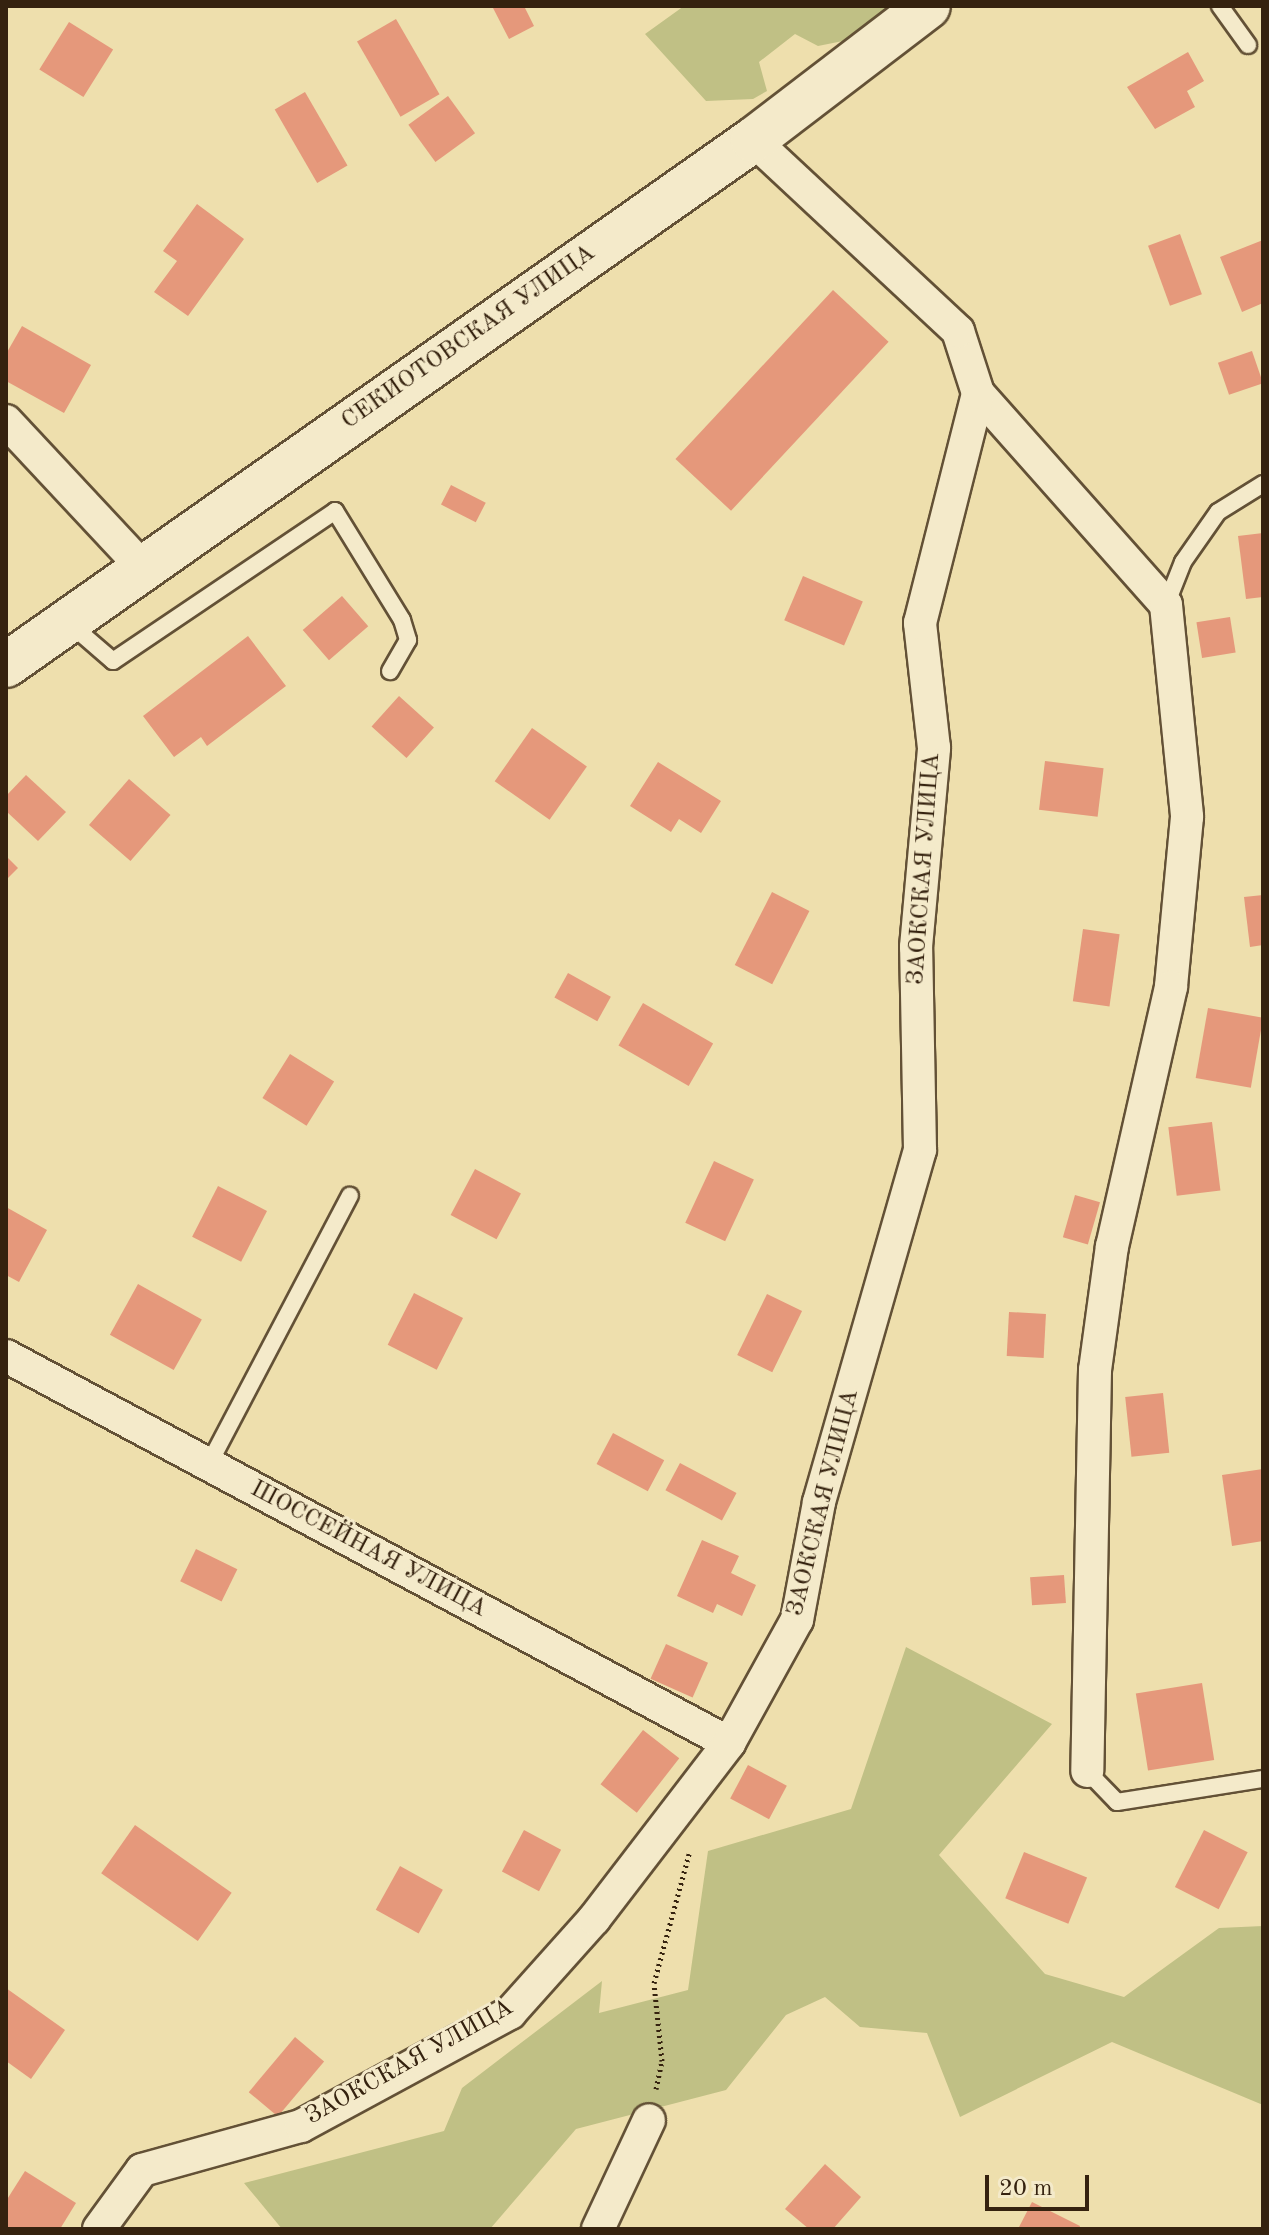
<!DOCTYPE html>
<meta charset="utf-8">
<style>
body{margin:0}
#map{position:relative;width:1269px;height:2235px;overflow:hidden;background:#eedfad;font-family:"Old Standard TT",serif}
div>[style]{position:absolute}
.green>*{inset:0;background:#c0c085}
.building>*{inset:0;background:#e5987b;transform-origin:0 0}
.path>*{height:5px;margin-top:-2.5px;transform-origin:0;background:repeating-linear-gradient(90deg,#35220f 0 2px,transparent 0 6px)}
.roads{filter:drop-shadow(2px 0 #635136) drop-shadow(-2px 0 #635136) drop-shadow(0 2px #635136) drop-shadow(0 -2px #635136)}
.lane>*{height:16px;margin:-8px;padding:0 8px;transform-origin:8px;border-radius:8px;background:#f4eaca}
.street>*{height:32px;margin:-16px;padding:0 16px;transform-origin:16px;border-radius:16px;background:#f4eaca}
.secondary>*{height:44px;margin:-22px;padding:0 22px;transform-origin:22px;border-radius:22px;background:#f4eaca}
span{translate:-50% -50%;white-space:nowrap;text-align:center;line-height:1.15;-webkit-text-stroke:6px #f4eaca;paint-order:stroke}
.street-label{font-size:24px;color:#35220f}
.frame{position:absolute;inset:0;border:8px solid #35220f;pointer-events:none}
.scale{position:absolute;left:985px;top:2175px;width:104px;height:36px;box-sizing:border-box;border:4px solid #35220f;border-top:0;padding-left:10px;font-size:24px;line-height:28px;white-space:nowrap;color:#35220f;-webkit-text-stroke:6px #f4eaca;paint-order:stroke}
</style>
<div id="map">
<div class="green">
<div style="clip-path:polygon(684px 6px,904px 6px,853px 39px,818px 46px,795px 34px,759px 62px,767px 91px,753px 99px,706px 101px,645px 34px)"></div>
<div style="clip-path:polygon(906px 1647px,1052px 1724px,939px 1855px,1045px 1974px,1124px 1997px,1219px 1928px,1263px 1926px,1263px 2105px,1112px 2042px,960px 2117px,927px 2033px,860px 2027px,825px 1997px,786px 2015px,726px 2090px,576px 2129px,490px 2229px,282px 2229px,244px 2183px,444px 2131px,462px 2088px,602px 1981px,599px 2013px,688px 1990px,708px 1851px,851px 1809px)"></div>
</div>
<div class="building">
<div style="clip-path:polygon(492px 6px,524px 6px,534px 26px,509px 39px)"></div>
<div style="left:396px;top:19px;width:87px;height:45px;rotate:60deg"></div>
<div style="left:69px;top:22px;width:52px;height:56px;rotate:32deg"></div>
<div style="clip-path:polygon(1188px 52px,1204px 81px,1187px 91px,1195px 107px,1155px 129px,1127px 87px)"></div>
<div style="left:305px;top:92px;width:85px;height:35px;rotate:60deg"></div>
<div style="left:448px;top:96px;width:46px;height:49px;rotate:54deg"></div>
<div style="clip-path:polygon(197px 204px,244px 239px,188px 316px,154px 292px,177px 261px,163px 251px)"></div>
<div style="left:1180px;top:234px;width:64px;height:34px;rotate:70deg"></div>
<div style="clip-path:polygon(1263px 240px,1263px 303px,1242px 312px,1220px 257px)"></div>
<div style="left:833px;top:290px;width:76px;height:231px;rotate:43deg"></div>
<div style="clip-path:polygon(22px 326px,91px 365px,64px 413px,6px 381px,6px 354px)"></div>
<div style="left:1252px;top:351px;width:34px;height:36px;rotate:71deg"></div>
<div style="left:451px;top:485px;width:39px;height:22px;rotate:27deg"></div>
<div style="clip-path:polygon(1263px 533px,1263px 597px,1246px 599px,1238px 536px)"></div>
<div style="left:803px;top:576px;width:65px;height:48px;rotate:23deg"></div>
<div style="left:342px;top:596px;width:40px;height:52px;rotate:49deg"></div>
<div style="left:1230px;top:617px;width:36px;height:34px;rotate:81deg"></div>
<div style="clip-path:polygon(248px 636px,286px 686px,207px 746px,201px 737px,174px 757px,143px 716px)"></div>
<div style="left:399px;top:696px;width:47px;height:41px;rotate:42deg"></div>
<div style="left:532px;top:728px;width:67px;height:65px;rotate:35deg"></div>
<div style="left:1045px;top:761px;width:59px;height:49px;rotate:7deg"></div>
<div style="clip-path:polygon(658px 762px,721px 801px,701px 833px,679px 819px,671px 832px,630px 806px)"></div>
<div style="clip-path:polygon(26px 775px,66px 812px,38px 841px,6px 811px,6px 796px)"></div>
<div style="left:129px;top:779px;width:55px;height:61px;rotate:41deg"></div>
<div style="clip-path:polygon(6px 856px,18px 868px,6px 880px)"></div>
<div style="left:772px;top:892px;width:42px;height:82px;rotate:27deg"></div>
<div style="clip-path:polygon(1263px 895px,1263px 945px,1250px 947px,1244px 897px)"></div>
<div style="left:1083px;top:929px;width:37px;height:73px;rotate:8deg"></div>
<div style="left:568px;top:973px;width:49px;height:28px;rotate:29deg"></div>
<div style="left:643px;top:1003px;width:81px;height:49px;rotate:30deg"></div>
<div style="left:1208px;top:1008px;width:56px;height:71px;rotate:10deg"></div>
<div style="left:290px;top:1054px;width:52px;height:52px;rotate:32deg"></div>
<div style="left:1212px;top:1122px;width:69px;height:44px;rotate:83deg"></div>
<div style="left:714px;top:1161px;width:44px;height:68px;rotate:25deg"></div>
<div style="left:475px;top:1169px;width:52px;height:52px;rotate:28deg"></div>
<div style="left:218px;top:1186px;width:55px;height:57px;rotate:27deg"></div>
<div style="left:1075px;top:1195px;width:26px;height:44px;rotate:16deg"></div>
<div style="clip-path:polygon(6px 1207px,47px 1230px,19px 1282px,6px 1275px)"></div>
<div style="left:138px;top:1284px;width:73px;height:58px;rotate:29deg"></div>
<div style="left:414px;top:1293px;width:55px;height:58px;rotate:27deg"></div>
<div style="left:767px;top:1294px;width:39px;height:68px;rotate:26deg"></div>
<div style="left:1009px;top:1312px;width:37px;height:44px;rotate:3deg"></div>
<div style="left:1163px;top:1393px;width:60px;height:38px;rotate:84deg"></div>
<div style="left:613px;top:1433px;width:58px;height:35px;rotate:28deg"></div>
<div style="left:680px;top:1463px;width:64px;height:31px;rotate:28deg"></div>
<div style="clip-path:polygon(1263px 1469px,1263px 1541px,1232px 1546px,1222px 1475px)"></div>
<div style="clip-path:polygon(702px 1540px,739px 1556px,731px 1573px,756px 1585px,742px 1616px,717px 1604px,713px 1613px,677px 1596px)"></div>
<div style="left:196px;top:1549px;width:46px;height:36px;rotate:26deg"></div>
<div style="left:1064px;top:1575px;width:28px;height:34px;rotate:86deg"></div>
<div style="left:666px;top:1644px;width:46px;height:38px;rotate:24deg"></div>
<div style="left:1202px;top:1683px;width:78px;height:67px;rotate:81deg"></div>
<div style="left:643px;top:1730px;width:46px;height:69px;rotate:38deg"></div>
<div style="left:748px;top:1765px;width:44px;height:38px;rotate:28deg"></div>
<div style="left:135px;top:1825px;width:118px;height:59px;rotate:35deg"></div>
<div style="left:524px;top:1830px;width:42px;height:47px;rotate:28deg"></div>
<div style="left:1204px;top:1830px;width:49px;height:64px;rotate:27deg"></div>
<div style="left:1024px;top:1852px;width:68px;height:50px;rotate:22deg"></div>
<div style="left:400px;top:1866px;width:49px;height:50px;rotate:29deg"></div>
<div style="clip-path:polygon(6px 1988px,65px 2030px,31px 2079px,6px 2061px)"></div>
<div style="left:295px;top:2037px;width:38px;height:72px;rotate:40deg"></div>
<div style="clip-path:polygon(825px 2164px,861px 2197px,833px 2229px,809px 2229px,785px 2209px)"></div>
<div style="clip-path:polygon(25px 2171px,76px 2203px,60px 2229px,6px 2229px,6px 2201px)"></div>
<div style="clip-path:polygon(1032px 2202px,1080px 2226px,1079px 2229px,1018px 2229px)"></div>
</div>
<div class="path">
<div style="left:656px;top:2089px;width:29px;rotate:-78deg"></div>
<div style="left:662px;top:2061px;width:78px;rotate:-95.9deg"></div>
<div style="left:654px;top:1983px;width:134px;rotate:-74.8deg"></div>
</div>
<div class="roads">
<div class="lane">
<div style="left:1220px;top:6px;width:48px;rotate:54.3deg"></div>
<div style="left:1166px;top:605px;width:46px;rotate:-68.4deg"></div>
<div style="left:1183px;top:562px;width:61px;rotate:-55deg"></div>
<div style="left:1218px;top:512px;width:53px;rotate:-31.9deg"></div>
<div style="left:69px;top:623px;width:58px;rotate:40.8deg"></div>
<div style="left:113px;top:661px;width:268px;rotate:-34deg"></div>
<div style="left:335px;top:511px;width:128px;rotate:58.4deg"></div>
<div style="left:402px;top:620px;width:21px;rotate:73deg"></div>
<div style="left:408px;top:640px;width:36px;rotate:120deg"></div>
<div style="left:209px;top:1464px;width:303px;rotate:-62.3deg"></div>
<div style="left:1087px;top:1771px;width:43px;rotate:45.9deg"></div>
<div style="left:1117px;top:1802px;width:148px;rotate:-9deg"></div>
</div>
<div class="street">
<div style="left:978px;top:393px;width:283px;rotate:48.4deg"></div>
<div style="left:1166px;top:605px;width:213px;rotate:84.3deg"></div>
<div style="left:1187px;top:817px;width:171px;rotate:95.4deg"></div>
<div style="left:1171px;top:987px;width:266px;rotate:102.8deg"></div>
<div style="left:1112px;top:1246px;width:125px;rotate:97.8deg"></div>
<div style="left:1095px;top:1370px;width:401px;rotate:91.1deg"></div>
<div style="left:6px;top:421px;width:202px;rotate:47deg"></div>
<div style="left:6px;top:1356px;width:820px;rotate:28.16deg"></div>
<div style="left:99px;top:2229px;width:73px;rotate:-53.9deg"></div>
<div style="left:142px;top:2170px;width:165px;rotate:-15.5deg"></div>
<div style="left:301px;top:2126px;width:238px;rotate:-28.4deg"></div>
<div style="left:510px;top:2013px;width:126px;rotate:-48.2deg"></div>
<div style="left:594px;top:1919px;width:222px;rotate:-52.5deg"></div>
<div style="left:729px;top:1743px;width:141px;rotate:-61.1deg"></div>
<div style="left:797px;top:1620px;width:120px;rotate:-79.4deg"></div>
<div style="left:819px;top:1502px;width:366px;rotate:-74deg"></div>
<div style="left:920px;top:1150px;width:203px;rotate:-91.1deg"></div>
<div style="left:916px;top:947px;width:200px;rotate:-84.8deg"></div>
<div style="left:934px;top:748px;width:126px;rotate:-96.4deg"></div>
<div style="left:920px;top:623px;width:237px;rotate:-75.8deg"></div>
<div style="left:978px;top:393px;width:65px;rotate:-107.9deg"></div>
<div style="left:958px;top:331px;width:280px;rotate:-137deg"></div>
<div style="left:598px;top:2229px;width:120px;rotate:-64.9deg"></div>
</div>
<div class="secondary">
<div style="left:6px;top:665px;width:913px;rotate:-35.1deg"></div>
<div style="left:753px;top:140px;width:220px;rotate:-37.4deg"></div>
</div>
</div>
<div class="street-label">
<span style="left:469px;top:338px;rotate:-35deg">СЕКИОТОВСКАЯ УЛИЦА</span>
<span style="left:925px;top:869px;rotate:-86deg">ЗАОКСКАЯ УЛИЦА</span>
<span style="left:824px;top:1503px;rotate:-76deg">ЗАОКСКАЯ УЛИЦА</span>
<span style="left:368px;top:1550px;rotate:28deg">ШОССЕЙНАЯ УЛИЦА</span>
<span style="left:410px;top:2063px;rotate:-29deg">ЗАОКСКАЯ УЛИЦА</span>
</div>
<div class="frame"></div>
<div class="scale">20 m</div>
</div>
